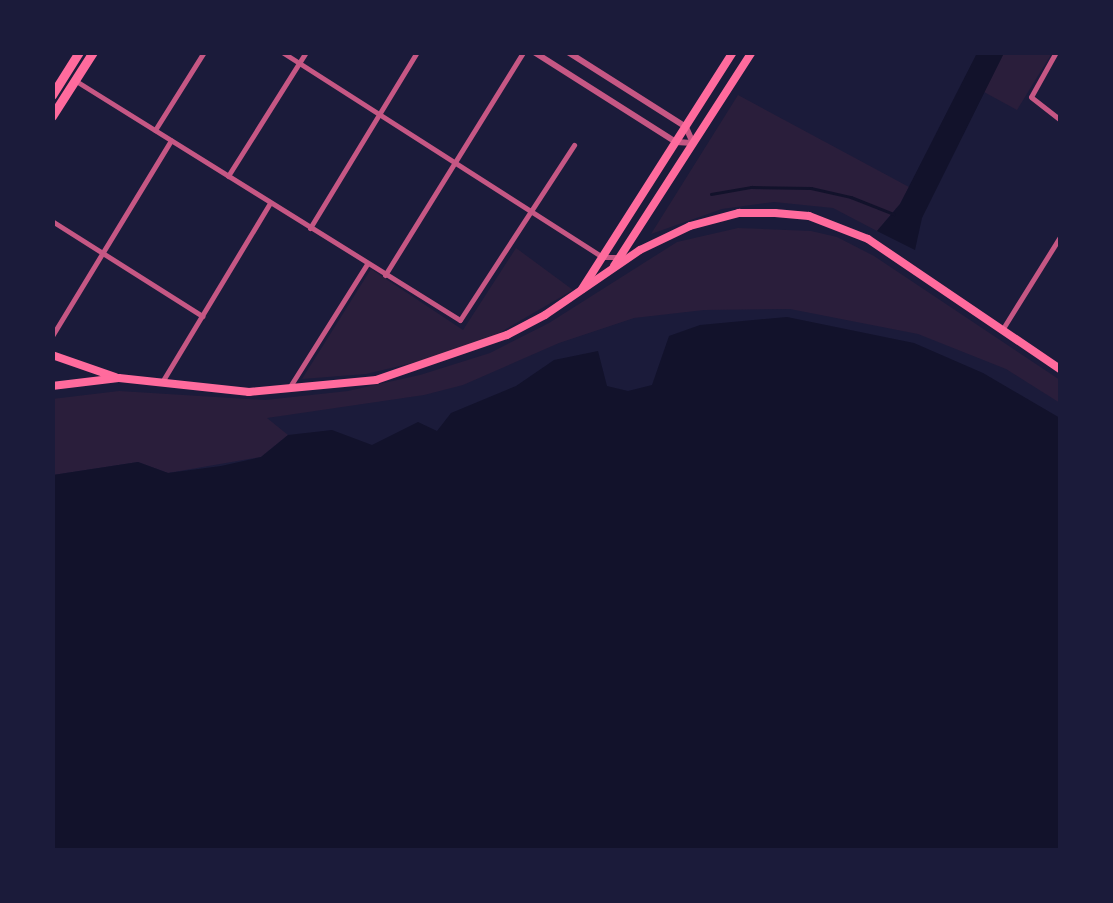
<!DOCTYPE html>
<style>
body{margin:0}
#map{position:relative;width:1113px;height:903px;overflow:hidden;background:#1b1b3a;font-family:Rubik,sans-serif}
div>[style]{position:absolute}
.green>*{inset:0;background:#2a1e3b}
.water>*{inset:0;background:#12122b}
.stream>*{height:2.5px;margin:-1.25px;padding:0 1.25px;transform-origin:1.25px;border-radius:1.25px;background:#12122b}
.minor>*{height:5px;margin:-2.5px;padding:0 2.5px;transform-origin:2.5px;border-radius:2.5px;background:#c65784}
.tertiary>*{height:6px;margin:-3px;padding:0 3px;transform-origin:3px;border-radius:3px;background:#c65784}
.secondary>*{height:8px;margin:-4px;padding:0 4px;transform-origin:4px;border-radius:4px;background:#ff6b9d}
.primary>*{height:9px;margin:-4.5px;padding:0 4.5px;transform-origin:4.5px;border-radius:4.5px;background:#ff6b9d}
span{translate:-50% -50%;white-space:nowrap;text-align:center;line-height:1.15;-webkit-text-stroke:8px #1b1b3a;paint-order:stroke}
.frame{position:absolute;inset:0;border:55px solid #1b1b3a;pointer-events:none}
</style>
<div id="map">
<div class="green">
<div style="clip-path:polygon(1004px 53px,1052px 53px,1017px 110px,984px 92px)"></div>
<div style="clip-path:polygon(738px 95px,909px 187px,900px 204px,877px 231px,833px 208px,774px 202px,722px 209px,651px 234px)"></div>
<div style="clip-path:polygon(738px 228px,811px 231px,837px 237px,874px 256px,1060px 380px,1060px 403px,1006px 369px,918px 334px,790px 309px,704px 310px,634px 318px,559px 343px,463px 385px,424px 395px,267px 418px,288px 435px,261px 457px,168px 473px,138px 462px,53px 475px,52px 399px,119px 391px,265px 400px,348px 391px,420px 375px,490px 353px,549px 323px,677px 242px)"></div>
<div style="clip-path:polygon(516px 248px,573px 290px,494px 336px,425px 360px,366px 374px,302px 379px,371px 269px,463px 330px)"></div>
</div>
<div class="water">
<div style="clip-path:polygon(977px 53px,1004px 53px,922px 218px,915px 250px,877px 231px,900px 204px)"></div>
<div style="clip-path:polygon(787px 317px,914px 343px,983px 373px,1060px 418px,1060px 850px,53px 850px,53px 475px,138px 462px,168px 473px,221px 466px,261px 457px,288px 435px,332px 430px,372px 445px,418px 422px,437px 431px,451px 413px,516px 386px,554px 360px,598px 351px,607px 386px,628px 391px,652px 385px,669px 336px,700px 325px)"></div>
</div>
<div class="stream">
<div style="left:711px;top:194px;width:41px;rotate:-9.9deg"></div>
<div style="left:751px;top:187px;width:60px;rotate:1deg"></div>
<div style="left:811px;top:188px;width:41px;rotate:12.7deg"></div>
<div style="left:851px;top:197px;width:46px;rotate:21.6deg"></div>
</div>
<div class="minor">
<div style="left:282px;top:52px;width:381px;rotate:32.6deg"></div>
<div style="left:603px;top:257px;width:15px"></div>
<div style="left:1056px;top:52px;width:51px;rotate:119.1deg"></div>
<div style="left:1031px;top:97px;width:37px;rotate:38deg"></div>
<div style="left:76px;top:81px;width:452px;rotate:31.9deg"></div>
<div style="left:460px;top:320px;width:209px;rotate:-56.9deg"></div>
<div style="left:155px;top:130px;width:92px;rotate:-57.9deg"></div>
<div style="left:228px;top:176px;width:146px;rotate:-57.8deg"></div>
<div style="left:52px;top:221px;width:178px;rotate:32.3deg"></div>
<div style="left:310px;top:228px;width:206px;rotate:-58.7deg"></div>
<div style="left:385px;top:275px;width:262px;rotate:-58.2deg"></div>
<div style="left:1002px;top:330px;width:110px;rotate:-58.1deg"></div>
<div style="left:52px;top:336px;width:229px;rotate:-58.7deg"></div>
<div style="left:162px;top:382px;width:209px;rotate:-58.9deg"></div>
<div style="left:289px;top:388px;width:146px;rotate:-57.8deg"></div>
</div>
<div class="tertiary">
<div style="left:534px;top:52px;width:168px;rotate:32.4deg"></div>
<div style="left:676px;top:142px;width:17px;rotate:3deg"></div>
<div style="left:693px;top:143px;width:17px;rotate:-114deg"></div>
<div style="left:686px;top:127px;width:140px;rotate:-147.6deg"></div>
</div>
<div class="secondary">
<div style="left:614px;top:266px;width:255px;rotate:-57.2deg"></div>
<div style="left:582px;top:289px;width:281px;rotate:-57.5deg"></div>
<div style="left:52px;top:355px;width:67px;rotate:19.2deg"></div>
<div style="left:52px;top:386px;width:67px;rotate:-6.8deg"></div>
<div style="left:119px;top:378px;width:131px;rotate:6.1deg"></div>
<div style="left:249px;top:392px;width:128px;rotate:-5.4deg"></div>
<div style="left:376px;top:380px;width:139px;rotate:-19deg"></div>
<div style="left:507px;top:335px;width:43px;rotate:-27.8deg"></div>
<div style="left:545px;top:315px;width:115px;rotate:-34.4deg"></div>
<div style="left:640px;top:250px;width:55px;rotate:-25.6deg"></div>
<div style="left:690px;top:226px;width:51px;rotate:-14.9deg"></div>
<div style="left:739px;top:213px;width:36px"></div>
<div style="left:775px;top:213px;width:34px;rotate:5deg"></div>
<div style="left:809px;top:216px;width:63px;rotate:21.3deg"></div>
<div style="left:868px;top:239px;width:232px;rotate:34.1deg"></div>
</div>
<div class="primary">
<div style="left:52px;top:95px;width:51px;rotate:-57.9deg"></div>
<div style="left:52px;top:116px;width:76px;rotate:-57.4deg"></div>
</div>
<div class="frame"></div>
</div>
